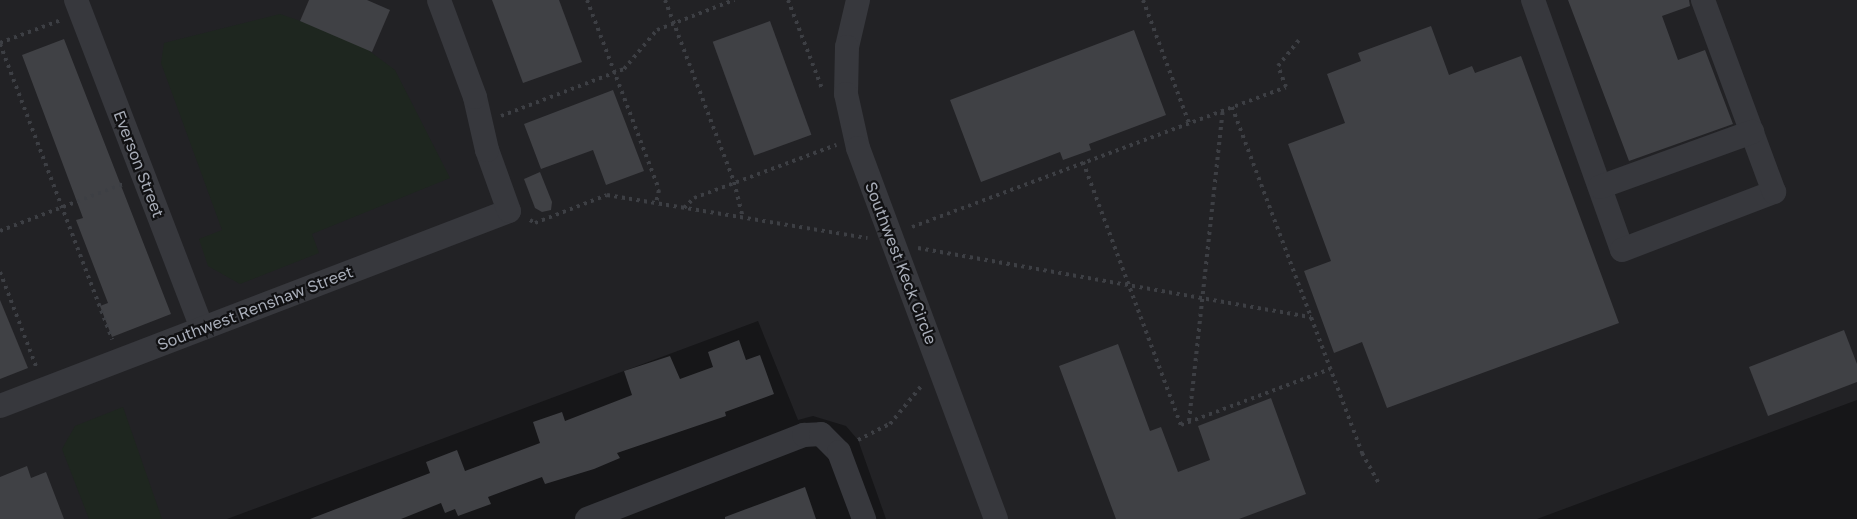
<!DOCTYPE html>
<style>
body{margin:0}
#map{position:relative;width:1857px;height:519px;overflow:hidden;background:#161618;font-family:"Golos Text",sans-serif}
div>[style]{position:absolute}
.built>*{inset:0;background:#222225}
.green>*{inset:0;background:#1e261f}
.building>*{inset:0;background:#404145;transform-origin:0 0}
.path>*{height:4px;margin-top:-2px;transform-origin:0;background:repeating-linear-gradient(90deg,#3d3f44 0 3px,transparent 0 7.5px)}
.minor>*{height:24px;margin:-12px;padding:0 12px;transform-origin:12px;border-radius:12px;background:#37383d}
span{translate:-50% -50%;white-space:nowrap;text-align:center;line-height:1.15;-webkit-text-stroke:4.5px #111113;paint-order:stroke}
.street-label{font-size:16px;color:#a8adb8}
</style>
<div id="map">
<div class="built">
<div style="clip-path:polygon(0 0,1857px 0,1857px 400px,1537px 519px,886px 519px,858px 440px,846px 426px,813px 416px,798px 420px,758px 321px,227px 519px,0 519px)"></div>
</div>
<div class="green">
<div style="clip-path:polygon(280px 14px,353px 39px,395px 70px,450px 178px,312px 234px,319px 253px,240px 284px,208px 266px,199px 239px,222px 230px,161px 63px,164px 43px)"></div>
<div style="clip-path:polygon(123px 407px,162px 519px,89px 519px,62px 449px,75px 426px)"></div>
</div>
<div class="building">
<div style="clip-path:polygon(309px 0,367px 0,390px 10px,372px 52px,300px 21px)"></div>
<div style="clip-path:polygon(492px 0,559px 0,582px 62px,523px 83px)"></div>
<div style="clip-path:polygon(1568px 0,1689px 0,1690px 6px,1662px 16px,1678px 60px,1705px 50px,1733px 124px,1629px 161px)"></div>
<div style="left:770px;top:21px;width:121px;height:61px;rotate:70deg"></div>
<div style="clip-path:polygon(1431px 26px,1449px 75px,1472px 66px,1475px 73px,1521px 56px,1619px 323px,1387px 408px,1362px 342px,1334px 353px,1304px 271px,1331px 261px,1288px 144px,1345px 123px,1327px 74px,1361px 61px,1358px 53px)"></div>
<div style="clip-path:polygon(1134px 30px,1166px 115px,1089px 144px,1091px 150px,1063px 160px,1060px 152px,981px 182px,950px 100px)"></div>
<div style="clip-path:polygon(64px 39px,171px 314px,112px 337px,100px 306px,108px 303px,76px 220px,83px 218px,22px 55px)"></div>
<div style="clip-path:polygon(613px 90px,644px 171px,606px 185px,593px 150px,541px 169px,524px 124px)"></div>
<div style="clip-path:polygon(540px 172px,552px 202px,551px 210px,542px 212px,535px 208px,524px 179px)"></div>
<div style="clip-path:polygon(0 300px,28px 368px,0 379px)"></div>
<div style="clip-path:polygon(1844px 330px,1857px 364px,1857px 382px,1768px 416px,1749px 367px)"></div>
<div style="clip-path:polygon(739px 340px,746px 360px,760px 355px,774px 394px,725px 412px,726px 416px,617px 453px,620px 458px,594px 469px,545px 484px,542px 477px,488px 497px,491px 504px,458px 516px,455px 509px,445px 513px,441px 503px,401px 519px,310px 519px,430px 473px,426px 462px,457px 450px,465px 471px,540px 443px,533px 422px,562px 412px,565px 421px,632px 395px,624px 371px,670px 356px,680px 379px,713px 367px,708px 352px)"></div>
<div style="clip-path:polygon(1118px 344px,1150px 431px,1161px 427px,1178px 472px,1210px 460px,1198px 426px,1271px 398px,1306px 494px,1239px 519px,1116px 519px,1059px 366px)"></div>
<div style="clip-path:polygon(27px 466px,31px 478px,46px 472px,64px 519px,0 519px,0 477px)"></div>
<div style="clip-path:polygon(805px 487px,816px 519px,725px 519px,725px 517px)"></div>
</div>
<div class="path">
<div style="left:587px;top:0;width:203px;rotate:69.2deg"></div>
<div style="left:659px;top:190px;width:13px;rotate:103deg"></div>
<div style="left:665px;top:0;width:195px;rotate:69.2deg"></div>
<div style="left:734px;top:182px;width:37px;rotate:76deg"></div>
<div style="left:788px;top:0;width:97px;rotate:69deg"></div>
<div style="left:1143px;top:0;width:131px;rotate:69.5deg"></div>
<div style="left:0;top:43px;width:65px;rotate:-20.7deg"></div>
<div style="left:0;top:44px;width:316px;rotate:69.2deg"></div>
<div style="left:1232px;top:107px;width:370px;rotate:69.4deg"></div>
<div style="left:1362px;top:453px;width:35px;rotate:61deg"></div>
<div style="left:501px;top:116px;width:132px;rotate:-20.9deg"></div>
<div style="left:624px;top:69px;width:51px;rotate:-49.8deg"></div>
<div style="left:657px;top:30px;width:83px;rotate:-21.3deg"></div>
<div style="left:1083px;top:162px;width:281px;rotate:69.6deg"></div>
<div style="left:1181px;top:425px;width:159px;rotate:-20.6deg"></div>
<div style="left:684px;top:208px;width:14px;rotate:-45deg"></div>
<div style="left:694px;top:198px;width:152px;rotate:-20.5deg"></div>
<div style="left:530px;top:220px;width:6px;rotate:31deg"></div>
<div style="left:535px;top:223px;width:77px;rotate:-21.3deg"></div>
<div style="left:607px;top:195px;width:264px;rotate:9.4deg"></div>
<div style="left:912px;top:227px;width:399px;rotate:-20.5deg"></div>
<div style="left:1286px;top:87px;width:22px;rotate:-111deg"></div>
<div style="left:1278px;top:66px;width:33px;rotate:-51deg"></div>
<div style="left:0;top:231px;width:132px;rotate:-20.9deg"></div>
<div style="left:918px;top:248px;width:399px;rotate:10deg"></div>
<div style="left:0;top:272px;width:104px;rotate:69.1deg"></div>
<div style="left:1189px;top:421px;width:313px;rotate:-83.8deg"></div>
<div style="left:858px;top:440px;width:36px;rotate:-27deg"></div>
<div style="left:890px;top:424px;width:52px;rotate:-50.5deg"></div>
</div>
<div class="minor">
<div style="left:76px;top:0;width:351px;rotate:69deg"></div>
<div style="left:858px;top:0;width:48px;rotate:103.2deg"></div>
<div style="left:847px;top:47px;width:47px;rotate:91.2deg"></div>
<div style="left:846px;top:94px;width:55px;rotate:77.5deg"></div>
<div style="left:858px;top:148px;width:396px;rotate:69.6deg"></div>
<div style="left:1533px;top:0;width:265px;rotate:70.4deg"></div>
<div style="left:1622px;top:250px;width:163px;rotate:-20.9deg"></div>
<div style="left:1774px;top:192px;width:205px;rotate:-110.3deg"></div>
<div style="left:1600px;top:187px;width:162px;rotate:-19.9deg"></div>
<div style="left:0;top:406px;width:545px;rotate:-20.96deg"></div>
<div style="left:509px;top:211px;width:65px;rotate:-109.8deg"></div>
<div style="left:487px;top:150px;width:54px;rotate:-102.8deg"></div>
<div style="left:475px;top:97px;width:103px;rotate:-110.4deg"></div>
<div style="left:587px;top:519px;width:233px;rotate:-21.2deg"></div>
<div style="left:804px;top:435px;width:17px;rotate:-3deg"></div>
<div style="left:821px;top:434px;width:25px;rotate:45deg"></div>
<div style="left:839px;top:452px;width:72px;rotate:69.5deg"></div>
</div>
<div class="street-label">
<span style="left:139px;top:164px;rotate:69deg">Everson Street</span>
<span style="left:901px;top:263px;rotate:69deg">Southwest Keck Circle</span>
<span style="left:255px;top:308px;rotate:-21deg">Southwest Renshaw Street</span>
</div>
</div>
